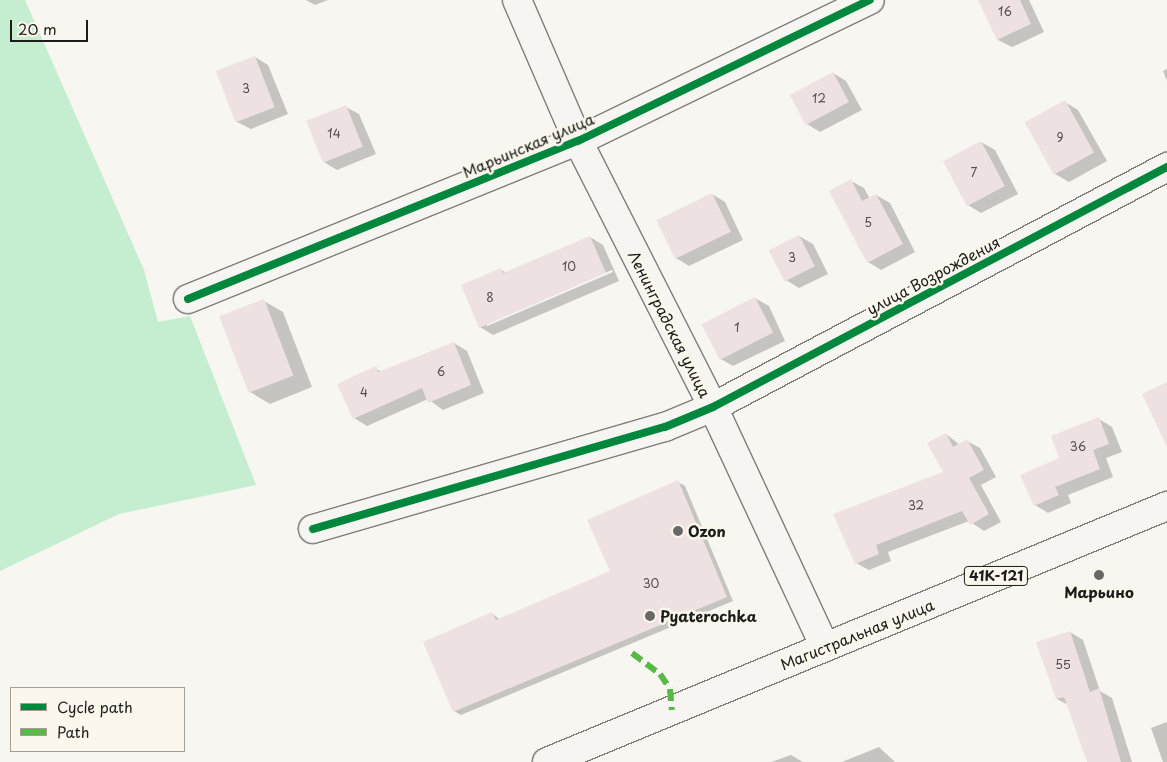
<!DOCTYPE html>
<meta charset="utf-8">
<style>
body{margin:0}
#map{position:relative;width:1167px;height:762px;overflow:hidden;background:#f8f6f0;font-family:"Playpen Sans",sans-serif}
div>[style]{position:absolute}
.green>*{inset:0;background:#c5edcf}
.shadow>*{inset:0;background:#0003}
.building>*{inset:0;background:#ede1e2;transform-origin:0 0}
.roads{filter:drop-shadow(1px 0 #7f7e7b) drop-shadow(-1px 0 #7f7e7b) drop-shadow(0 1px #7f7e7b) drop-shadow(0 -1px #7f7e7b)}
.minor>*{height:28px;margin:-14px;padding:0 14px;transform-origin:14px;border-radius:14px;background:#f6f5f1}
.major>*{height:28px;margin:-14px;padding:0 14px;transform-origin:14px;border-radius:14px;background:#f6f5f1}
.quiet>*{height:6px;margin-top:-3px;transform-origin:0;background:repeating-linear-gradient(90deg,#58b947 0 12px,transparent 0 18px)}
.cycleway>*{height:8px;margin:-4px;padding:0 4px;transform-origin:4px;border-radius:4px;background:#00873e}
.dots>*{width:14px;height:14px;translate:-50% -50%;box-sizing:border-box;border:2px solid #fbf7ec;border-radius:50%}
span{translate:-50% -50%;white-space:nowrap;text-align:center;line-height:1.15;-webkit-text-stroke:5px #fbf7ec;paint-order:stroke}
.number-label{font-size:12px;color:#514e4e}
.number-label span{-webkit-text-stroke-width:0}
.shield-label span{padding:1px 4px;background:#fbf7ec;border:1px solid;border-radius:4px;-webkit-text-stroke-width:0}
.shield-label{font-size:14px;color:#1c1c1c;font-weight:700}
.street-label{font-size:15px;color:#1c1c1c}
.poi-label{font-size:15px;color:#1c1c1c;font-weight:700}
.left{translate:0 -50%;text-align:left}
.legend{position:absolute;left:10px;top:687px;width:175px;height:65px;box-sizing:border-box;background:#fbf7ec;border:1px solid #a29f99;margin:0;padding:6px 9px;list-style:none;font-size:15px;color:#1c1c1c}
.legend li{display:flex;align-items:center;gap:10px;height:25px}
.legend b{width:25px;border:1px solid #a29f99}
.scale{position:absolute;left:10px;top:20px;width:78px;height:22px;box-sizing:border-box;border:2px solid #1c1c1c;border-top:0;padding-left:6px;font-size:15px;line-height:18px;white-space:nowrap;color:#1c1c1c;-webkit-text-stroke:4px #fbf7ec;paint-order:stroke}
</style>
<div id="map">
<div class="green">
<div style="clip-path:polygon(0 0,25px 0,144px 270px,158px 322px,190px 316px,256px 485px,119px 514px,0 571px)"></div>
</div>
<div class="shadow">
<div style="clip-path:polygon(306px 0,328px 0,315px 5px)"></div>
<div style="clip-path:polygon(979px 0,1029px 0,1044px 32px,1012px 47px,998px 40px)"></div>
<div style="clip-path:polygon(255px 57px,268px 65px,288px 114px,251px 129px,237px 122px,217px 72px)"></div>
<div style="clip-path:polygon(1167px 69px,1167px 81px,1163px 71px)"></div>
<div style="clip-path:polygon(833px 73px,846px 81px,862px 110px,820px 132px,807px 124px)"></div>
<div style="clip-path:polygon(1065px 102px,1078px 110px,1107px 161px,1069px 182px,1055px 174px)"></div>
<div style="clip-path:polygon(346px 107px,359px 114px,376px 154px,337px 170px,324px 162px)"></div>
<div style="clip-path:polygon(981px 142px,995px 150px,1018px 194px,981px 213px,968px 205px)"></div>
<div style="clip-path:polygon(851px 181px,864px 188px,870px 199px,876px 195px,890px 203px,915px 252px,881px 270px,868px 262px)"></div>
<div style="clip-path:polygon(712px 194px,725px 202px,743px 240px,689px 266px,676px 258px)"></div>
<div style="clip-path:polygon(799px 236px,813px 244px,828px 274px,799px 288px,786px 280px)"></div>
<div style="clip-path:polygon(evenodd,590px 237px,603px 245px,619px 281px,493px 335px,480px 327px,501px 270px,507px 273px,590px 237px,612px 270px,613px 272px,487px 326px,487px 323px,612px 270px)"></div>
<div style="clip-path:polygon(755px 298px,769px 306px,785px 341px,733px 366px,719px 358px)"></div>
<div style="clip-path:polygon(264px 301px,283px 312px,312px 387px,270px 404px,250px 392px)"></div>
<div style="clip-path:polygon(454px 343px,467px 351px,484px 393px,443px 410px,428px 399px,367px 426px,354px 418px,375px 368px,382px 372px)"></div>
<div style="clip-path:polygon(1099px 419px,1112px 427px,1122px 452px,1106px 458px,1113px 477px,1068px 495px,1071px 503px,1048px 513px,1035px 505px)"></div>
<div style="clip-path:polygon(946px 434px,960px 445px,967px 441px,980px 448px,996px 477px,981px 485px,1001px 522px,984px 531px,969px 521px,888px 552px,891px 561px,869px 570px,856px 563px,944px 473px)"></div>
<div style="clip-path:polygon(678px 482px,685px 486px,733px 601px,461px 715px,454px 711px,492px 613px,500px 620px,611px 572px)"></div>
<div style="clip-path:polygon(1070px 632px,1083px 640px,1100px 691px,1112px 698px,1132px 762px,1088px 762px,1068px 705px,1057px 699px)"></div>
<div style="clip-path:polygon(1167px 722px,1167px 762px,1163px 762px,1151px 728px)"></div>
<div style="clip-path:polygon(879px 747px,895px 762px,842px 762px)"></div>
<div style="clip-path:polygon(791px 755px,803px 762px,771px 762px)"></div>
</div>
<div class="building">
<div style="clip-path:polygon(978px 0,1020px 0,1031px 24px,997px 40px)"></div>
<div style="left:255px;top:56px;width:55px;height:42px;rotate:69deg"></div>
<div style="left:833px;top:72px;width:34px;height:49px;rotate:62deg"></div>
<div style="left:1065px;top:100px;width:60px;height:46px;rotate:61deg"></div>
<div style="left:346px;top:105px;width:45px;height:43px;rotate:68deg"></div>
<div style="left:981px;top:141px;width:51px;height:43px;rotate:62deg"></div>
<div style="clip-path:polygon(851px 179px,862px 201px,876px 194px,903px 244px,867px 263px,829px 191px)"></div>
<div style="left:712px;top:193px;width:43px;height:62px;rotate:64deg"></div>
<div style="left:799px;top:235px;width:35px;height:34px;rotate:63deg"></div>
<div style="clip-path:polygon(590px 236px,606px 273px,479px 328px,461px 285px,501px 268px,503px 273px)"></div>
<div style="left:755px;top:297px;width:40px;height:60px;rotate:63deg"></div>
<div style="left:264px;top:299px;width:82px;height:48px;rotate:69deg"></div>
<div style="clip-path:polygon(454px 342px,471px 385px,428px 403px,422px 388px,353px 419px,337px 384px,376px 366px,378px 372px)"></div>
<div style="clip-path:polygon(1167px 382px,1167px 447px,1142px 394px)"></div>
<div style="clip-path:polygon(1099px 417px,1109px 444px,1093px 450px,1100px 469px,1055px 487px,1059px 495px,1034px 506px,1020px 475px,1059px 458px,1051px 436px)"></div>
<div style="clip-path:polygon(946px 433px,953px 447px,967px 439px,984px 470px,969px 478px,989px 514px,970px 525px,962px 511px,876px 545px,879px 554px,855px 564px,833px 514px,943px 472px,927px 443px)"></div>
<div style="clip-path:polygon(678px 480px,727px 597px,453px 712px,423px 642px,492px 612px,496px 620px,610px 571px,587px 520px)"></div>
<div style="clip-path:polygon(1070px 631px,1090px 692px,1099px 688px,1121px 762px,1087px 762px,1064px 697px,1056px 699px,1036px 642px)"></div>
</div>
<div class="roads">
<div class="minor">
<div style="left:517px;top:0;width:154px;rotate:66.6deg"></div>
<div style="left:578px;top:141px;width:298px;rotate:63.1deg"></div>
<div style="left:713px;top:407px;width:265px;rotate:65deg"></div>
<div style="left:188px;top:299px;width:421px;rotate:-22.1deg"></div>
<div style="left:578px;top:141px;width:324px;rotate:-25.8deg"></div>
<div style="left:313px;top:529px;width:366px;rotate:-16.2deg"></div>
<div style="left:665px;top:427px;width:52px;rotate:-22.6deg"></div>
<div style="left:713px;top:407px;width:514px;rotate:-27.86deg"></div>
</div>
<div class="major">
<div style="left:547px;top:762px;width:671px;rotate:-22.44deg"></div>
</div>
</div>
<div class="quiet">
<div style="left:632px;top:653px;width:35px;rotate:37deg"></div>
<div style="left:660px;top:674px;width:18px;rotate:56deg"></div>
<div style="left:670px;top:689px;width:21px;rotate:85deg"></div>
</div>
<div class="cycleway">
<div style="left:188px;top:299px;width:421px;rotate:-22.1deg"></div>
<div style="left:578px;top:141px;width:324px;rotate:-25.8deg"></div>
<div style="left:313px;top:529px;width:366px;rotate:-16.2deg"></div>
<div style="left:665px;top:427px;width:52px;rotate:-22.6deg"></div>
<div style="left:713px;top:407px;width:514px;rotate:-27.86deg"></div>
</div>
<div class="dots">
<div style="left:678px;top:531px;background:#696866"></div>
<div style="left:1099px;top:575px;background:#696866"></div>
<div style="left:650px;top:616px;background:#696866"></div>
</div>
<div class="number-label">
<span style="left:1005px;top:12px">16</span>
<span style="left:246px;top:89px">3</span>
<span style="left:819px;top:99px">12</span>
<span style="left:334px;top:134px">14</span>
<span style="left:1060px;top:138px">9</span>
<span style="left:974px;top:173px">7</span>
<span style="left:868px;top:223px">5</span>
<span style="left:792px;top:258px">3</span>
<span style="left:569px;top:267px">10</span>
<span style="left:490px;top:298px">8</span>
<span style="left:737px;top:328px">1</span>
<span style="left:441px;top:372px">6</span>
<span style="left:364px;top:393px">4</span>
<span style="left:1078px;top:447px">36</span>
<span style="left:916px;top:506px">32</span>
<span style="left:651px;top:584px">30</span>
<span style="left:1063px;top:665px">55</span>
</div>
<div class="shield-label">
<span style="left:996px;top:576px">41К-121</span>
</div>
<div class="street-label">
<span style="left:528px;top:145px;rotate:-23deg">Марьинская улица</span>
<span style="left:933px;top:275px;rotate:-28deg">улица Возрождения</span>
<span style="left:670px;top:324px;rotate:63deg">Ленинградская улица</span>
<span style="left:857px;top:634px;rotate:-22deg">Магистральная улица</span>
</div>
<div class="poi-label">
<span class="left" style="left:688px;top:531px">Ozon</span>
<span style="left:1099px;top:592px">Марьино</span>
<span class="left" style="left:660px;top:616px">Pyaterochka</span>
</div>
<ul class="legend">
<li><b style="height:6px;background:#00873e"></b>Cycle path</li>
<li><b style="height:6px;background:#58b947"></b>Path</li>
</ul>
<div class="scale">20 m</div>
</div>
